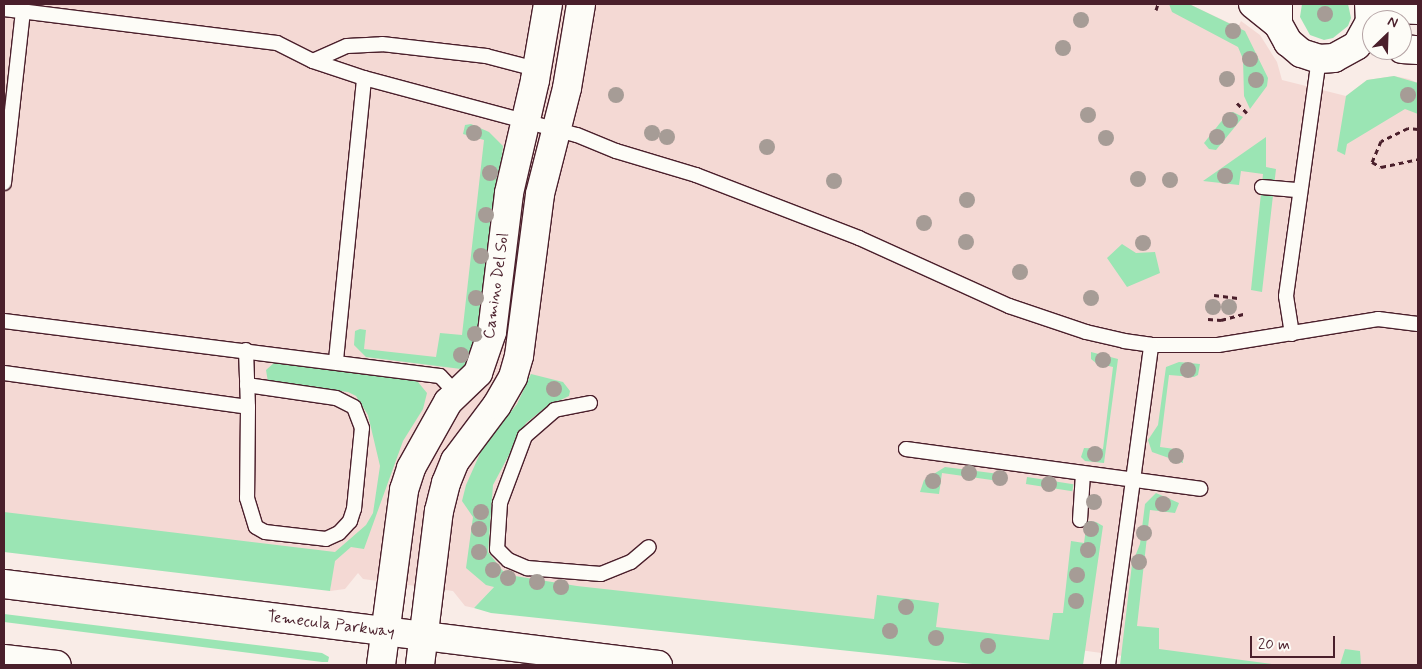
<!DOCTYPE html>
<style>
body{margin:0}
#map{position:relative;width:1422px;height:669px;overflow:hidden;background:#f9ece7;font-family:Mynerve,sans-serif}
div>[style]{position:absolute}
.built>*{inset:0;background:#f4d9d4}
.green>*{inset:0;background:#9be5b4;transform-origin:0 0}
.path>*{height:3px;margin-top:-1.5px;transform-origin:0;background:repeating-linear-gradient(90deg,#4a1f2b 0 5px,transparent 0 9px)}
.roads{filter:drop-shadow(1px 0 #4a1f2b) drop-shadow(-1px 0 #4a1f2b) drop-shadow(0 1px #4a1f2b) drop-shadow(0 -1px #4a1f2b)}
.lane>*{height:14px;margin:-7px;padding:0 7px;transform-origin:7px;border-radius:7px;background:#fdfcf7}
.street>*{height:28px;margin:-14px;padding:0 14px;transform-origin:14px;border-radius:14px;background:#fdfcf7}
.secondary>*{height:28px;margin:-14px;padding:0 14px;transform-origin:14px;border-radius:14px;background:#fdfcf7}
.primary>*{height:28px;margin:-14px;padding:0 14px;transform-origin:14px;border-radius:14px;background:#fdfcf7}
.trees>*{width:16px;height:16px;margin:-8px;border-radius:50%;background:#a69c96}
span{translate:-50% -50%;white-space:nowrap;text-align:center;line-height:1.15;-webkit-text-stroke:4.5px #fdfcf7;paint-order:stroke}
.street-label{font-size:16px;color:#4a1f2b}
.frame{position:absolute;inset:0;border:5px solid #4a1f2b;pointer-events:none}
.north{position:absolute;left:1362px;top:10px;width:50px;height:50px;box-sizing:border-box;background:#fdfcf7;border:1px solid #b5a4a5;border-radius:50%;rotate:24deg;font-size:14px;font-weight:700;line-height:20px;text-align:center;color:#4a1f2b}
.north::after{content:'';display:block;margin:auto;width:18px;height:22px;background:#4a1f2b;clip-path:polygon(50% 0,100% 100%,50% 72%,0 100%)}
.scale{position:absolute;left:1250px;top:636px;width:85px;height:22px;box-sizing:border-box;border:2px solid #4a1f2b;border-top:0;padding-left:6px;font-size:15px;line-height:18px;white-space:nowrap;color:#4a1f2b;-webkit-text-stroke:4px #fdfcf7;paint-order:stroke}
</style>
<div id="map">
<div class="built">
<div style="clip-path:polygon(4px 4px,1189px 4px,1238px 27px,1241px 21px,1260px 35px,1277px 62px,1282px 80px,1346px 96px,1367px 80px,1394px 76px,1409px 79px,1418px 83px,1418px 665px,1187px 665px,1087px 651px,494px 587px,474px 608px,465px 606px,453px 591px,363px 579px,358px 573px,345px 589px,330px 591px,334px 561px,4px 524px)"></div>
</div>
<div class="green">
<div style="clip-path:polygon(1169px 4px,1189px 4px,1245px 31px,1268px 78px,1267px 86px,1250px 109px,1244px 96px,1243px 59px,1238px 47px,1172px 12px)"></div>
<div style="clip-path:polygon(1302px 4px,1348px 4px,1351px 18px,1348px 26px,1333px 38px,1324px 40px,1310px 35px,1300px 17px)"></div>
<div style="clip-path:polygon(1394px 76px,1418px 83px,1418px 114px,1405px 109px,1347px 144px,1345px 155px,1337px 151px,1346px 96px,1367px 80px)"></div>
<div style="clip-path:polygon(1233px 112px,1243px 117px,1216px 150px,1209px 149px,1204px 143px,1228px 113px)"></div>
<div style="clip-path:polygon(471px 124px,489px 132px,503px 146px,482px 331px,469px 363px,461px 369px,366px 357px,354px 345px,355px 331px,360px 329px,366px 330px,364px 349px,436px 357px,440px 333px,462px 335px,484px 140px,463px 134px,465px 125px)"></div>
<div style="clip-path:polygon(1266px 137px,1266px 167px,1276px 169px,1262px 292px,1251px 290px,1263px 174px,1241px 171px,1239px 185px,1203px 181px)"></div>
<div style="clip-path:polygon(1122px 244px,1136px 253px,1155px 252px,1160px 273px,1127px 287px,1107px 258px)"></div>
<div style="clip-path:polygon(1091px 352px,1118px 359px,1104px 463px,1085px 461px,1081px 457px,1084px 448px,1103px 449px,1113px 367px,1096px 363px,1091px 359px)"></div>
<div style="clip-path:polygon(275px 362px,409px 379px,418px 382px,427px 393px,423px 409px,403px 441px,364px 549px,351px 547px,335px 561px,330px 591px,4px 552px,4px 512px,335px 552px,366px 525px,373px 513px,380px 466px,368px 415px,356px 396px,348px 392px,268px 382px,266px 370px)"></div>
<div style="clip-path:polygon(1179px 362px,1200px 364px,1198px 375px,1194px 377px,1169px 375px,1160px 447px,1182px 450px,1183px 463px,1152px 452px,1148px 440px,1158px 425px,1166px 367px)"></div>
<div style="clip-path:polygon(531px 374px,563px 382px,570px 391px,569px 396px,546px 407px,526px 423px,493px 485px,488px 552px,503px 571px,515px 576px,577px 586px,874px 619px,877px 595px,925px 601px,939px 603px,936px 627px,1049px 640px,1053px 613px,1063px 613px,1071px 541px,1084px 543px,1087px 521px,1096px 522px,1103px 526px,1083px 665px,982px 665px,491px 613px,474px 608px,494px 587px,486px 585px,466px 568px,473px 517px,462px 501px,466px 485px,482px 449px,517px 404px)"></div>
<div style="clip-path:polygon(945px 467px,1007px 475px,1006px 482px,942px 473px,939px 494px,920px 492px,924px 480px)"></div>
<div style="left:1027px;top:477px;width:47px;height:7px;rotate:9deg"></div>
<div style="clip-path:polygon(1156px 493px,1179px 503px,1175px 513px,1150px 510px,1137px 626px,1159px 628px,1159px 649px,1279px 665px,1120px 665px,1132px 564px,1140px 544px,1145px 504px)"></div>
<div style="clip-path:polygon(4px 614px,322px 653px,329px 657px,328px 662px,322px 662px,4px 622px)"></div>
<div style="clip-path:polygon(1345px 649px,1360px 651px,1361px 665px,1340px 665px)"></div>
</div>
<div class="path">
<div style="left:1156px;top:10px;width:6px;rotate:-72deg"></div>
<div style="left:1237px;top:103px;width:14px;rotate:45deg"></div>
<div style="left:1418px;top:129px;width:10px;rotate:-174deg"></div>
<div style="left:1408px;top:128px;width:30px;rotate:154deg"></div>
<div style="left:1381px;top:141px;width:23px;rotate:113deg"></div>
<div style="left:1372px;top:162px;width:10px;rotate:29deg"></div>
<div style="left:1381px;top:167px;width:38px;rotate:-12deg"></div>
<div style="left:1214px;top:295px;width:24px;rotate:7deg"></div>
<div style="left:1208px;top:319px;width:13px;rotate:4deg"></div>
<div style="left:1221px;top:320px;width:23px;rotate:-15deg"></div>
</div>
<div class="roads">
<div class="lane">
<div style="left:4px;top:9px;width:275px;rotate:7.1deg"></div>
<div style="left:277px;top:43px;width:40px;rotate:26.6deg"></div>
<div style="left:313px;top:61px;width:54px;rotate:18.4deg"></div>
<div style="left:364px;top:78px;width:220px;rotate:15deg"></div>
<div style="left:577px;top:135px;width:42px;rotate:22.3deg"></div>
<div style="left:616px;top:151px;width:84px;rotate:16.7deg"></div>
<div style="left:696px;top:175px;width:175px;rotate:21.1deg"></div>
<div style="left:859px;top:238px;width:165px;rotate:24.4deg"></div>
<div style="left:1009px;top:306px;width:81px;rotate:18.7deg"></div>
<div style="left:1086px;top:332px;width:39px;rotate:13deg"></div>
<div style="left:1124px;top:341px;width:27px;rotate:8deg"></div>
<div style="left:1151px;top:345px;width:67px"></div>
<div style="left:1218px;top:345px;width:162px;rotate:-9.2deg"></div>
<div style="left:1378px;top:319px;width:40px;rotate:7.1deg"></div>
<div style="left:313px;top:61px;width:37px;rotate:-24deg"></div>
<div style="left:347px;top:46px;width:35px;rotate:-3deg"></div>
<div style="left:382px;top:44px;width:105px;rotate:6.6deg"></div>
<div style="left:486px;top:56px;width:52px;rotate:14.6deg"></div>
<div style="left:4px;top:183px;width:172px;rotate:-83.7deg"></div>
<div style="left:1262px;top:187px;width:37px;rotate:5deg"></div>
<div style="left:4px;top:321px;width:439px;rotate:7.2deg"></div>
<div style="left:440px;top:376px;width:25px;rotate:47deg"></div>
<div style="left:1292px;top:334px;width:38px;rotate:-99deg"></div>
<div style="left:1286px;top:296px;width:239px;rotate:-82.1deg"></div>
<div style="left:246px;top:350px;width:57px;rotate:88deg"></div>
<div style="left:336px;top:360px;width:283px;rotate:-84.3deg"></div>
<div style="left:4px;top:373px;width:246px;rotate:7.9deg"></div>
<div style="left:248px;top:407px;width:91px;rotate:90.6deg"></div>
<div style="left:247px;top:498px;width:30px;rotate:73deg"></div>
<div style="left:256px;top:527px;width:10px;rotate:29deg"></div>
<div style="left:265px;top:532px;width:61px;rotate:6.5deg"></div>
<div style="left:326px;top:539px;width:14px;rotate:-25deg"></div>
<div style="left:339px;top:533px;width:16px;rotate:-47deg"></div>
<div style="left:350px;top:521px;width:13px;rotate:-72deg"></div>
<div style="left:354px;top:509px;width:81px;rotate:-84.4deg"></div>
<div style="left:362px;top:428px;width:22px;rotate:-111deg"></div>
<div style="left:354px;top:407px;width:20px;rotate:-153deg"></div>
<div style="left:336px;top:398px;width:90px;rotate:-171.7deg"></div>
<div style="left:590px;top:403px;width:36px;rotate:169deg"></div>
<div style="left:555px;top:410px;width:40px;rotate:139deg"></div>
<div style="left:525px;top:436px;width:72px;rotate:110.5deg"></div>
<div style="left:500px;top:503px;width:46px;rotate:93.7deg"></div>
<div style="left:497px;top:549px;width:16px;rotate:45deg"></div>
<div style="left:508px;top:560px;width:21px;rotate:23deg"></div>
<div style="left:527px;top:568px;width:74px;rotate:4.6deg"></div>
<div style="left:601px;top:574px;width:32px;rotate:-22deg"></div>
<div style="left:631px;top:562px;width:23px;rotate:-40deg"></div>
<div style="left:906px;top:449px;width:297px;rotate:7.7deg"></div>
<div style="left:1080px;top:520px;width:46px;rotate:-86.3deg"></div>
<div style="left:1108px;top:665px;width:323px;rotate:-82.3deg"></div>
</div>
<div class="street">
<div style="left:381px;top:665px;width:177px;rotate:-82.5deg"></div>
<div style="left:404px;top:490px;width:23px;rotate:-72deg"></div>
<div style="left:411px;top:468px;width:76px;rotate:-60.7deg"></div>
<div style="left:448px;top:402px;width:42px;rotate:-44deg"></div>
<div style="left:478px;top:373px;width:43px;rotate:-71.1deg"></div>
<div style="left:492px;top:332px;width:140px;rotate:-83deg"></div>
<div style="left:509px;top:193px;width:116px;rotate:-77deg"></div>
<div style="left:535px;top:80px;width:77px;rotate:-80.3deg"></div>
<div style="left:420px;top:665px;width:155px;rotate:-83deg"></div>
<div style="left:439px;top:511px;width:29px;rotate:-76deg"></div>
<div style="left:446px;top:483px;width:24px;rotate:-68deg"></div>
<div style="left:455px;top:461px;width:70px;rotate:-53.1deg"></div>
<div style="left:497px;top:405px;width:32px;rotate:-60deg"></div>
<div style="left:513px;top:377px;width:22px;rotate:-74deg"></div>
<div style="left:519px;top:356px;width:163px;rotate:-82.6deg"></div>
<div style="left:540px;top:194px;width:109px;rotate:-75.7deg"></div>
<div style="left:567px;top:88px;width:85px;rotate:-80.5deg"></div>
</div>
<div class="secondary">
<div style="left:1253px;top:4px;width:32px;rotate:39deg"></div>
<div style="left:1278px;top:4px;width:20px;rotate:90deg"></div>
<div style="left:1278px;top:24px;width:21px;rotate:61deg"></div>
<div style="left:1288px;top:42px;width:17px;rotate:40deg"></div>
<div style="left:1301px;top:53px;width:19px;rotate:18deg"></div>
<div style="left:1319px;top:59px;width:15px;rotate:-4deg"></div>
<div style="left:1334px;top:58px;width:26px;rotate:-29deg"></div>
<div style="left:1357px;top:45px;width:26px;rotate:-61deg"></div>
<div style="left:1370px;top:22px;width:18px;rotate:-93deg"></div>
<div style="left:1386px;top:4px;width:12px;rotate:24deg"></div>
<div style="left:1397px;top:9px;width:21px;rotate:3deg"></div>
<div style="left:1402px;top:49px;width:16px;rotate:4deg"></div>
</div>
<div class="primary">
<div style="left:4px;top:584px;width:659px;rotate:7.06deg"></div>
<div style="left:4px;top:659px;width:53px;rotate:6.5deg"></div>
</div>
</div>
<div class="trees">
<div style="left:1325px;top:14px"></div>
<div style="left:1081px;top:20px"></div>
<div style="left:1233px;top:31px"></div>
<div style="left:1063px;top:48px"></div>
<div style="left:1250px;top:59px"></div>
<div style="left:1227px;top:79px"></div>
<div style="left:1256px;top:80px"></div>
<div style="left:616px;top:95px"></div>
<div style="left:1408px;top:95px"></div>
<div style="left:1088px;top:115px"></div>
<div style="left:1230px;top:120px"></div>
<div style="left:474px;top:133px"></div>
<div style="left:652px;top:133px"></div>
<div style="left:667px;top:137px"></div>
<div style="left:1217px;top:137px"></div>
<div style="left:1106px;top:138px"></div>
<div style="left:767px;top:147px"></div>
<div style="left:490px;top:173px"></div>
<div style="left:1225px;top:176px"></div>
<div style="left:1138px;top:179px"></div>
<div style="left:1170px;top:180px"></div>
<div style="left:834px;top:181px"></div>
<div style="left:967px;top:200px"></div>
<div style="left:486px;top:215px"></div>
<div style="left:924px;top:223px"></div>
<div style="left:966px;top:242px"></div>
<div style="left:1143px;top:243px"></div>
<div style="left:481px;top:256px"></div>
<div style="left:1020px;top:272px"></div>
<div style="left:476px;top:298px"></div>
<div style="left:1091px;top:298px"></div>
<div style="left:1213px;top:307px"></div>
<div style="left:1229px;top:307px"></div>
<div style="left:475px;top:334px"></div>
<div style="left:461px;top:355px"></div>
<div style="left:1103px;top:360px"></div>
<div style="left:1188px;top:370px"></div>
<div style="left:554px;top:389px"></div>
<div style="left:1095px;top:454px"></div>
<div style="left:1176px;top:456px"></div>
<div style="left:969px;top:473px"></div>
<div style="left:1000px;top:478px"></div>
<div style="left:933px;top:481px"></div>
<div style="left:1049px;top:484px"></div>
<div style="left:1094px;top:502px"></div>
<div style="left:1163px;top:504px"></div>
<div style="left:481px;top:512px"></div>
<div style="left:479px;top:529px"></div>
<div style="left:1091px;top:529px"></div>
<div style="left:1144px;top:533px"></div>
<div style="left:1088px;top:550px"></div>
<div style="left:479px;top:552px"></div>
<div style="left:1139px;top:562px"></div>
<div style="left:493px;top:570px"></div>
<div style="left:1077px;top:575px"></div>
<div style="left:508px;top:578px"></div>
<div style="left:537px;top:582px"></div>
<div style="left:561px;top:587px"></div>
<div style="left:1076px;top:601px"></div>
<div style="left:906px;top:607px"></div>
<div style="left:890px;top:631px"></div>
<div style="left:936px;top:638px"></div>
<div style="left:988px;top:646px"></div>
</div>
<div class="street-label">
<span style="left:497px;top:286px;rotate:-82deg">Camino Del Sol</span>
<span style="left:331px;top:625px;rotate:7deg">Temecula Parkway</span>
</div>
<div class="frame"></div>
<div class="north">N</div>
<div class="scale">20 m</div>
</div>
